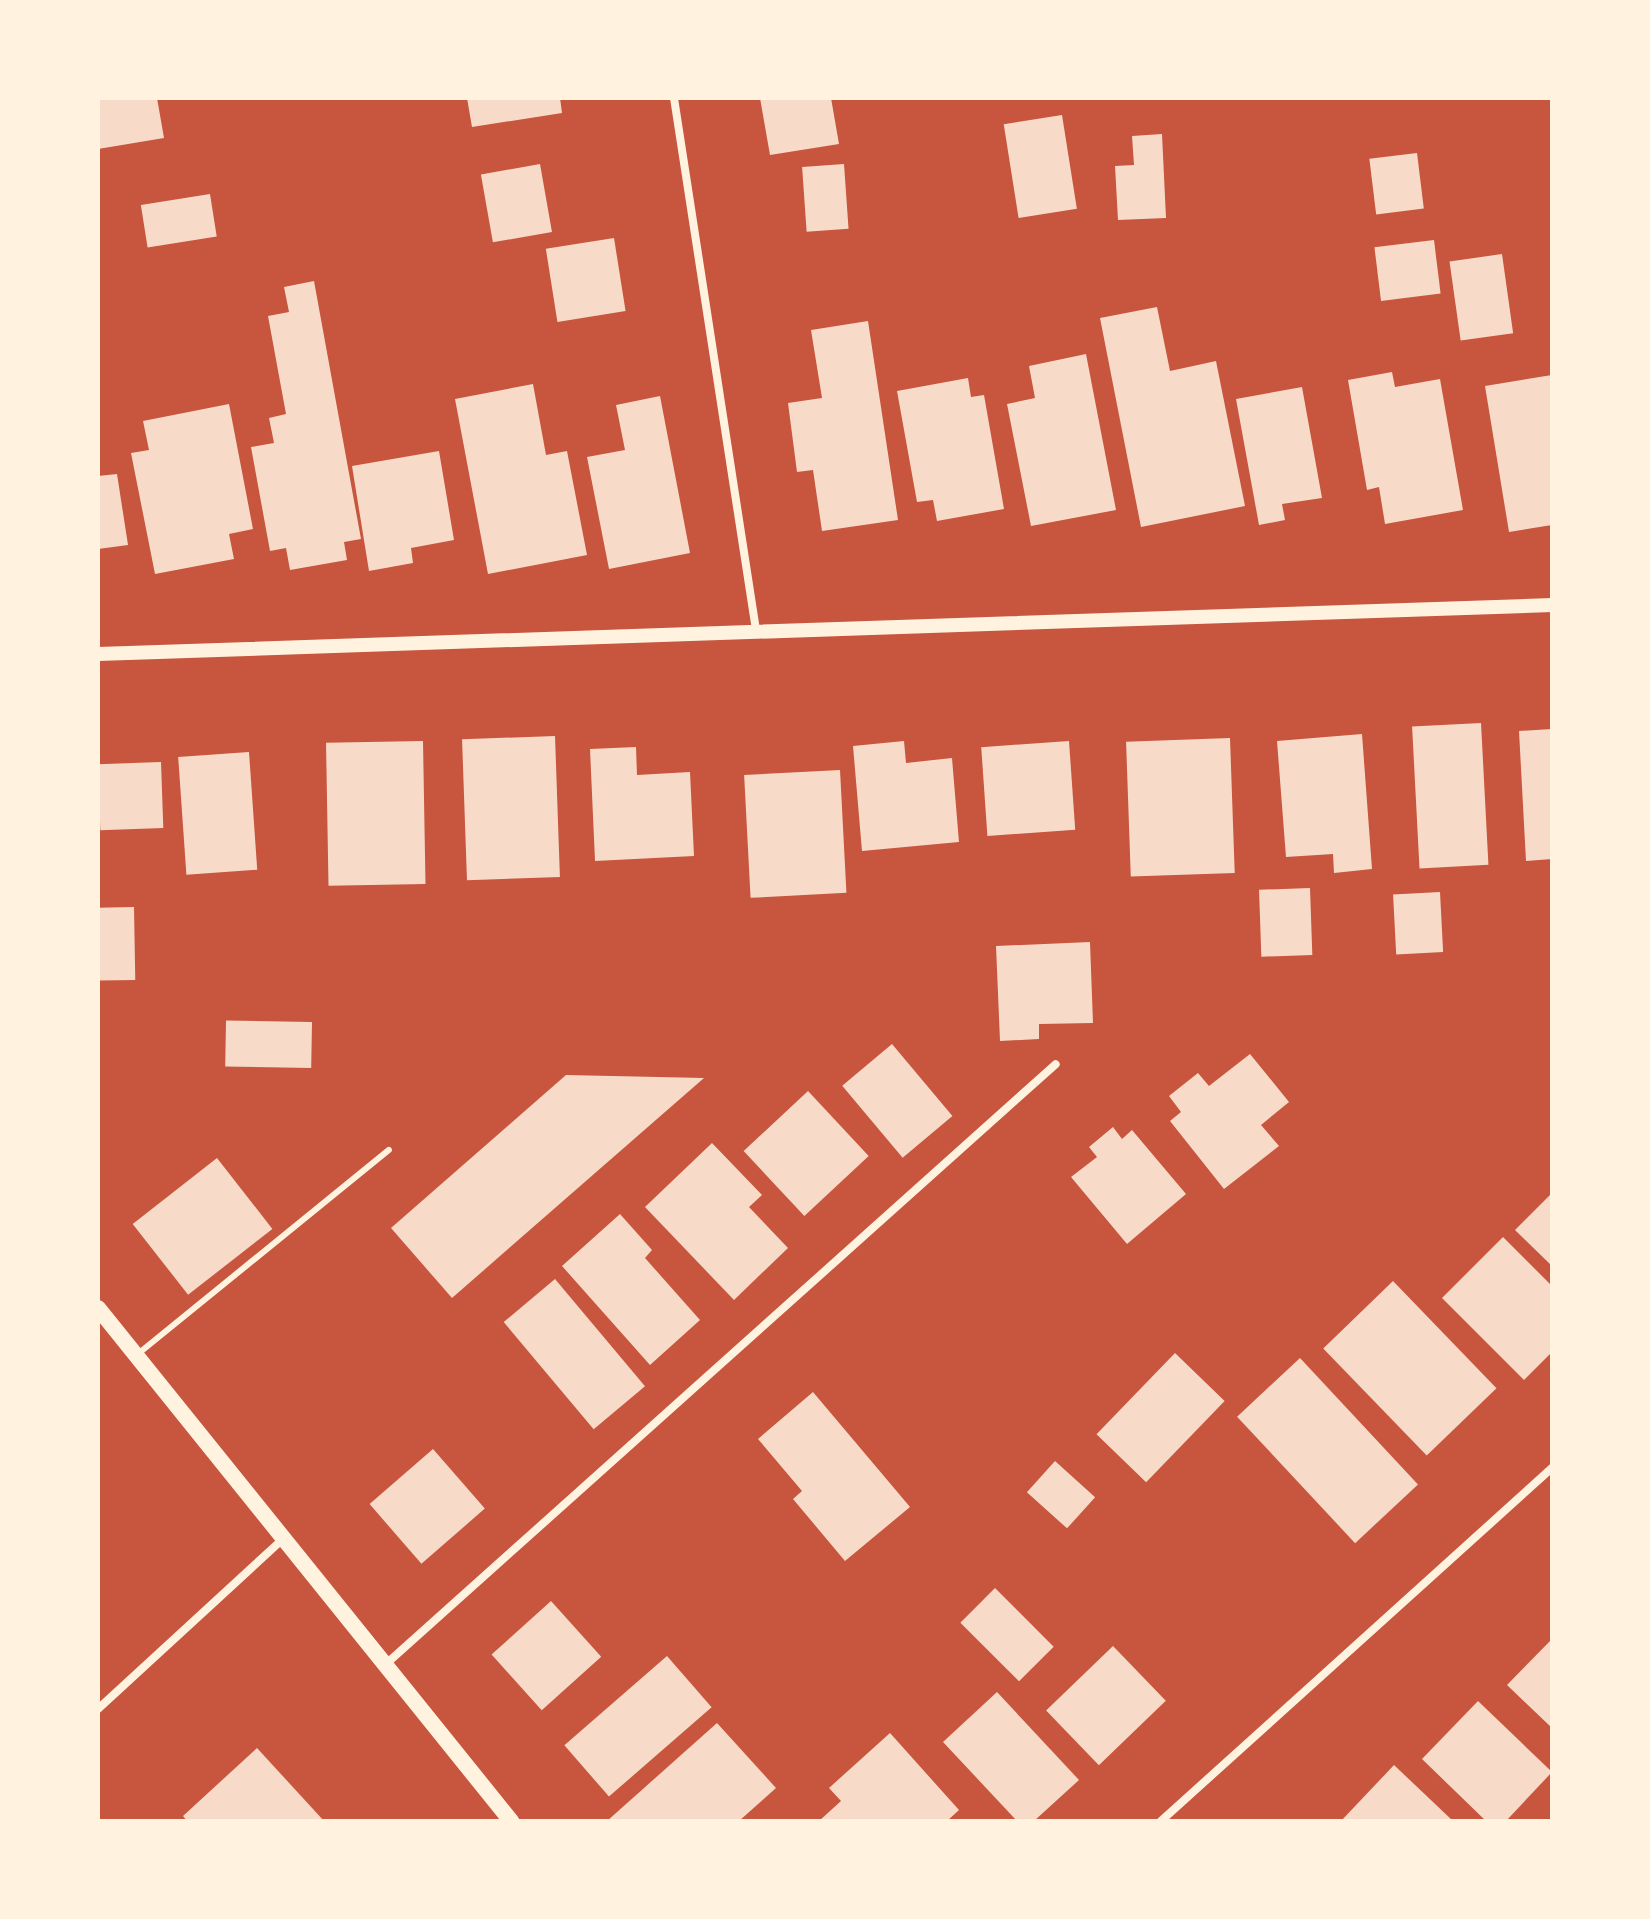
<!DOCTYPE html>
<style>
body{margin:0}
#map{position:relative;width:1650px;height:1919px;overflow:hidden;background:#c8553d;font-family:"Source Sans 3",sans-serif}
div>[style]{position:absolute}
.building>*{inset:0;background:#f7dbc8;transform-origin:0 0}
.service>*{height:6px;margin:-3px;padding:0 3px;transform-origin:3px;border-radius:3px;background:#fff3e0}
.minor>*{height:8px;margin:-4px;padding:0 4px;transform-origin:4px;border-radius:4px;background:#fff3e0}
.tertiary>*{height:14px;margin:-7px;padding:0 7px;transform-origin:7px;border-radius:7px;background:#fff3e0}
.secondary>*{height:16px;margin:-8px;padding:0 8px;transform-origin:8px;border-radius:8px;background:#fff3e0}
span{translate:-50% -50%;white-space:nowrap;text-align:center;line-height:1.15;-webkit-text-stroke:6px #fff3e0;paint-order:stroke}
.frame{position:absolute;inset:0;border:100px solid #fff3e0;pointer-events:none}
</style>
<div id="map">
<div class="building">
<div style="clip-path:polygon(98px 98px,157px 98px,164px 138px,98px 149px)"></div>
<div style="clip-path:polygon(467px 98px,560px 98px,562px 113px,472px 127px)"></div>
<div style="clip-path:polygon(760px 98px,831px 98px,839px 144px,770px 155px)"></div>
<div style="left:1062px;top:115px;width:95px;height:59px;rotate:81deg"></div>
<div style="clip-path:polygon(1162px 134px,1166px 218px,1118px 220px,1115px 166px,1134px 165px,1132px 136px)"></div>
<div style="left:1417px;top:153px;width:56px;height:48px;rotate:83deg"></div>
<div style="left:540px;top:164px;width:69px;height:60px;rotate:80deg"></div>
<div style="left:844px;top:164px;width:65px;height:42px;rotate:86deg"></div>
<div style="left:210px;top:194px;width:43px;height:70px;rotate:81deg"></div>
<div style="left:614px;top:238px;width:74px;height:69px;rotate:81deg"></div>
<div style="left:1434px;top:240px;width:54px;height:60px;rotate:83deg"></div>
<div style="left:1502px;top:254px;width:80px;height:53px;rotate:82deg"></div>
<div style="clip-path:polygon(314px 281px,361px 539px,344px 542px,347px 560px,290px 570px,286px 548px,270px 551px,251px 447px,274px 443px,269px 418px,286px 414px,268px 316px,289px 312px,284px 287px)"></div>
<div style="clip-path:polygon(1157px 307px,1170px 371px,1216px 361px,1245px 506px,1141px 527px,1100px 318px)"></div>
<div style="clip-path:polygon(868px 321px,898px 520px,822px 531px,813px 470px,797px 472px,788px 403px,822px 398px,811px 330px)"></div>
<div style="clip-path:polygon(1086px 354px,1116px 510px,1031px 526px,1007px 404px,1035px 398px,1029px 366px)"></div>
<div style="clip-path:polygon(1392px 372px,1395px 387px,1440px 379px,1463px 510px,1385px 524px,1379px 487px,1367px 490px,1348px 380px)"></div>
<div style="clip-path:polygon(1552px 375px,1552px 525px,1509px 532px,1485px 386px)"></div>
<div style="clip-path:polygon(968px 378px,971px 397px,984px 395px,1004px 509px,937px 521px,933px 500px,917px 502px,897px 391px)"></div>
<div style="clip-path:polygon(533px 384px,546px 455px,567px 451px,587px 555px,488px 574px,455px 399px)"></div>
<div style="clip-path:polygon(1302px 387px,1322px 498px,1282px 504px,1285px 520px,1259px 525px,1236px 399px)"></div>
<div style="clip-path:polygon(660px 396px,690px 553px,609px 569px,587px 457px,625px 450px,616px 405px)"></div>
<div style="clip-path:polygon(229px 404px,253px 529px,229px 534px,234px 559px,155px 574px,131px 453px,149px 450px,143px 421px)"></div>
<div style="clip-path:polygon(439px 451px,454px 540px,411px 548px,413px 563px,369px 571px,352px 466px)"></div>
<div style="clip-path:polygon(117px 474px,128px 545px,98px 549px,98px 476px)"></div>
<div style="left:1481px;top:723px;width:142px;height:69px;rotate:87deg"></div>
<div style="clip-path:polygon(1552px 729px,1552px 859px,1526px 861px,1519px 731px)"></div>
<div style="clip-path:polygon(1362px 734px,1372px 869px,1334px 873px,1333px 854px,1286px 857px,1277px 741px)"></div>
<div style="left:555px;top:736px;width:141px;height:93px;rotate:88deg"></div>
<div style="left:1230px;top:738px;width:135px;height:104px;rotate:88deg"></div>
<div style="left:423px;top:741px;width:143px;height:97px;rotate:89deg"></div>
<div style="clip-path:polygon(904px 741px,906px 763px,952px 758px,959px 842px,862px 851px,853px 746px)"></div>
<div style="left:1069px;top:741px;width:89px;height:88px;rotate:86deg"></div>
<div style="clip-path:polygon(636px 747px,637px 775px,690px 772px,694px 856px,595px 861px,590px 749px)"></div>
<div style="left:249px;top:752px;width:118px;height:71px;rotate:86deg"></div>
<div style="left:161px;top:762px;width:66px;height:63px;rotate:88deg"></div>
<div style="left:840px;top:770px;width:123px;height:96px;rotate:87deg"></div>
<div style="left:1310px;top:888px;width:67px;height:51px;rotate:88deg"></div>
<div style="left:1440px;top:892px;width:60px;height:47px;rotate:87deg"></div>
<div style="left:134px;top:907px;width:73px;height:36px;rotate:89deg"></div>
<div style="clip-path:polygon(1090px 942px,1093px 1023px,1039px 1024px,1039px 1039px,1000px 1041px,996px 946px)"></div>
<div style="left:312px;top:1022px;width:46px;height:86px;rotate:91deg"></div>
<div style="left:892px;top:1044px;width:94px;height:65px;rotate:50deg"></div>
<div style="clip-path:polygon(1250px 1054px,1289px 1102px,1261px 1125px,1279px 1146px,1224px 1189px,1170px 1121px,1181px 1112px,1169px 1096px,1198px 1073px,1209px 1086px)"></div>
<div style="clip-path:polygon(566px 1075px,704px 1078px,452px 1298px,391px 1228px)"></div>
<div style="left:808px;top:1091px;width:89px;height:88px;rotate:47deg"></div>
<div style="clip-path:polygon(1113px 1127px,1122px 1139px,1132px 1130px,1186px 1194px,1127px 1244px,1071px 1177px,1097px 1157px,1089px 1147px)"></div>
<div style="clip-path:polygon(712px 1143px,762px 1195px,749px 1207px,788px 1248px,734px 1300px,645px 1207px)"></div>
<div style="left:217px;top:1158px;width:90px;height:107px;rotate:52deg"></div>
<div style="clip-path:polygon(1552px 1193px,1552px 1266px,1515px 1230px)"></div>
<div style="clip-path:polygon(620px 1214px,652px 1250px,645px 1258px,700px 1320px,650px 1365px,562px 1266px)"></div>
<div style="clip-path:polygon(1503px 1237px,1552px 1286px,1552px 1352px,1524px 1380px,1442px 1298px)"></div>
<div style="left:555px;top:1279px;width:140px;height:67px;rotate:50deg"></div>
<div style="left:1393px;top:1281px;width:149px;height:97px;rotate:46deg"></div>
<div style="left:1175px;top:1353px;width:69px;height:113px;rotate:44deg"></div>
<div style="left:1300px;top:1358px;width:173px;height:86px;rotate:47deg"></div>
<div style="clip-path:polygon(813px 1392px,910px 1507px,845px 1561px,793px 1499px,802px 1491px,758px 1439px)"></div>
<div style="left:433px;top:1449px;width:79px;height:84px;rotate:49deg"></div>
<div style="left:1055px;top:1461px;width:54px;height:42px;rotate:42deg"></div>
<div style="left:995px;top:1588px;width:83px;height:49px;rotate:45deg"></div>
<div style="left:551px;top:1601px;width:75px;height:80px;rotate:48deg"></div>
<div style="clip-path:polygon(1552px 1639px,1552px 1728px,1507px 1685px)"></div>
<div style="left:1113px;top:1646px;width:76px;height:93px;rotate:46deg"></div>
<div style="left:667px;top:1656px;width:68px;height:136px;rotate:49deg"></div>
<div style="clip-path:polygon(997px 1692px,1079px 1780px,1034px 1821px,1017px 1821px,943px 1742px)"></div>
<div style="clip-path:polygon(1478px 1701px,1552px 1772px,1506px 1821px,1486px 1821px,1422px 1759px)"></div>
<div style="clip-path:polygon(717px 1723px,776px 1788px,739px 1821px,607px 1821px)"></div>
<div style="clip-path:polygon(890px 1733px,959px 1810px,947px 1821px,819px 1821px,841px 1801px,829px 1788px)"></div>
<div style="clip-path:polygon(257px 1748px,324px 1821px,187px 1821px,183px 1816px)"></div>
<div style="clip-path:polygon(1394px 1765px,1453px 1821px,1341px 1821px)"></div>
</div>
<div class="service">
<div style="left:139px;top:1353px;width:322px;rotate:-39.1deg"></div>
</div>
<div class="minor">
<div style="left:674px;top:98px;width:538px;rotate:81.24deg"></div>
<div style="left:386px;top:1664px;width:899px;rotate:-41.85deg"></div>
<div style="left:98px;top:1709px;width:251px;rotate:-42.6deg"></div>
<div style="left:1161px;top:1821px;width:527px;rotate:-42.08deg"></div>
</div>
<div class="tertiary">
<div style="left:98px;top:654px;width:1455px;rotate:-1.93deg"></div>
</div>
<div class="secondary">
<div style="left:98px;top:1308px;width:659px;rotate:51.16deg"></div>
</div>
<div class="frame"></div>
</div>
